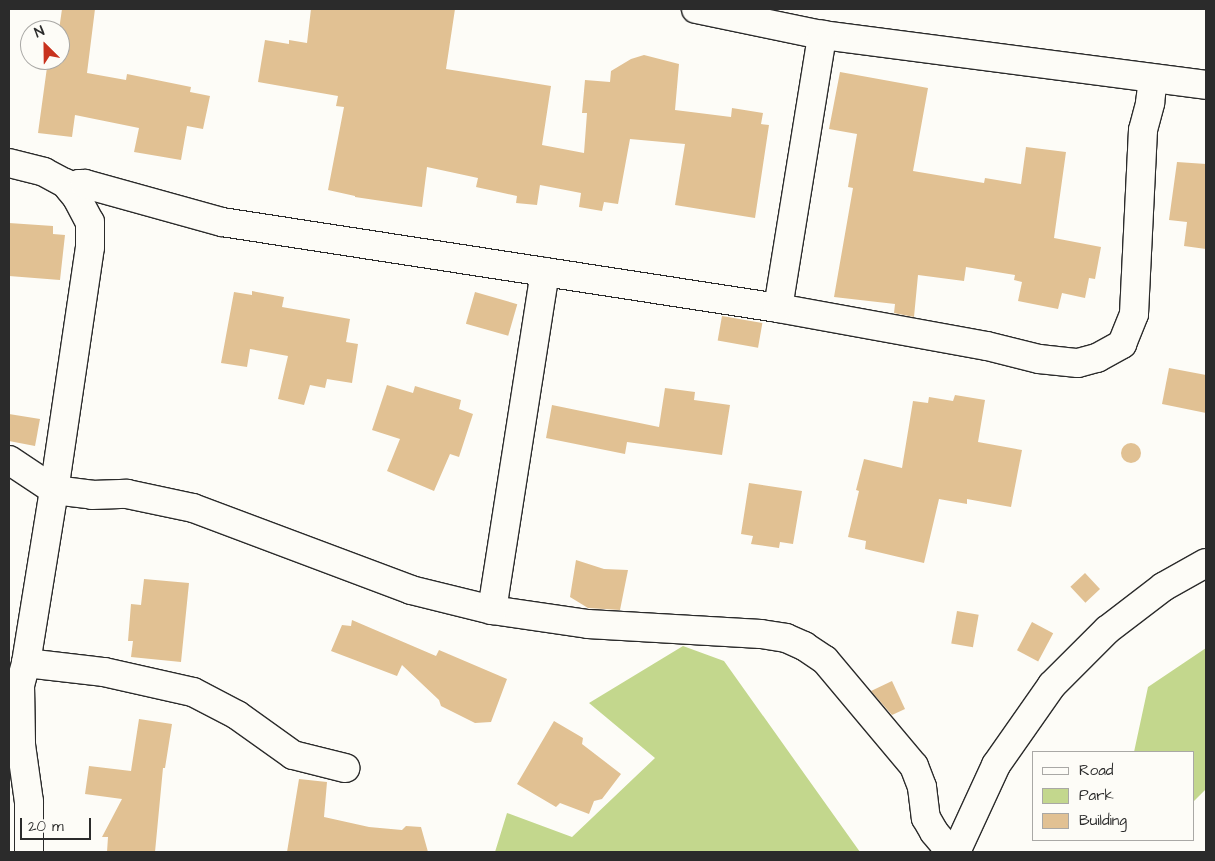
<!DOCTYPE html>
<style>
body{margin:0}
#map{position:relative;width:1215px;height:861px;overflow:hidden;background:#fdfcf7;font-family:"Architects Daughter",sans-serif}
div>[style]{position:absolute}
.green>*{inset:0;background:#c3d78d}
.building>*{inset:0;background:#e1c193;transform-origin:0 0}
.round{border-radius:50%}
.roads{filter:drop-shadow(1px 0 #2b2b2b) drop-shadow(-1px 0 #2b2b2b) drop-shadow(0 1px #2b2b2b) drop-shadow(0 -1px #2b2b2b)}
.minor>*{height:28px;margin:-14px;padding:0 14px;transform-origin:14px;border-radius:14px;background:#fdfcf7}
span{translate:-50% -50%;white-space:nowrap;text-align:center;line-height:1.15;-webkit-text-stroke:4.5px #fdfcf7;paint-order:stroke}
.frame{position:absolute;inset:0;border:10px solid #2b2b2b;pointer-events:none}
.legend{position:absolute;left:1032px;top:751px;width:162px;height:90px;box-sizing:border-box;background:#fdfcf7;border:1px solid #a9a8a5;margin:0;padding:6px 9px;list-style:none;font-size:15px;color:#2b2b2b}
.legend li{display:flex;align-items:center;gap:10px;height:25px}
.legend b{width:25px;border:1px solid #a9a8a5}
.north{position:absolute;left:20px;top:20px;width:50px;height:50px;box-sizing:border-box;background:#fdfcf7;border:1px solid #a9a8a5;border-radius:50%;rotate:337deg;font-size:14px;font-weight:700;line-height:20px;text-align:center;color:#2b2b2b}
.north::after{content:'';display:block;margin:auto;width:18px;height:22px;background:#c8321e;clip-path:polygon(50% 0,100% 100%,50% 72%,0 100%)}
.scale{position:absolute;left:20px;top:818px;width:71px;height:22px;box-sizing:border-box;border:2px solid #2b2b2b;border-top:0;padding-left:6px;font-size:15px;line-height:18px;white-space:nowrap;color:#2b2b2b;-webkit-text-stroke:4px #fdfcf7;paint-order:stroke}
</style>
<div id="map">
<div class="green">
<div style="clip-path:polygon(683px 646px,724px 661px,860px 852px,495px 852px,507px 813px,572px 837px,655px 758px,589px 703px)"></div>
<div style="clip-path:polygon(1206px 648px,1206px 789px,1194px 801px,1194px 752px,1134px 752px,1148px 687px)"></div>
</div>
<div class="building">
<div style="clip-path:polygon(62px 9px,95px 9px,87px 73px,126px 80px,127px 74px,191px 87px,190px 92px,210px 96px,203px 129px,187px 126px,181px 160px,134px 152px,139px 128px,75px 115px,72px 137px,38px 133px,48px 60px,60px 60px,59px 30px)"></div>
<div style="clip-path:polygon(311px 9px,455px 9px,446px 69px,551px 86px,542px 145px,584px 153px,587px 113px,582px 113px,585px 80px,610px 82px,611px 71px,631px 59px,644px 55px,679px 64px,675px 110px,731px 117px,732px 108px,763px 113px,761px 124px,769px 125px,755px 218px,675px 205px,685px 144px,630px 139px,618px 204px,604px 202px,602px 211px,579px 207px,581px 193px,540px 185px,537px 205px,516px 203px,517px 196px,476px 187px,478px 178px,427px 167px,422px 207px,355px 197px,355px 196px,328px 190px,344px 107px,336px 106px,338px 96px,258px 82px,265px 40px,289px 44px,289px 40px,307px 43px)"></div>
<div style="clip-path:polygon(840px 72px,928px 88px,913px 171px,984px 183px,985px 178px,1021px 184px,1026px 147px,1066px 152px,1054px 238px,1101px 247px,1095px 279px,1089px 278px,1085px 298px,1062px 293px,1058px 309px,1018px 301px,1022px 282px,1014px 280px,1015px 275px,966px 267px,964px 281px,918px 275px,914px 317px,894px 313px,895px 304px,834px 297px,853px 188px,848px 187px,857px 134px,829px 129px)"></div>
<div style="clip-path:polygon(1177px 162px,1206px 164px,1206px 249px,1184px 246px,1187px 222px,1169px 220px)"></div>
<div style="clip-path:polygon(9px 223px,53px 226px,53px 234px,65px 235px,60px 280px,9px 276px)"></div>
<div style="clip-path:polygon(252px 291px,284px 297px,282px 307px,350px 319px,346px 342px,358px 344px,352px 383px,327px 379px,325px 388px,310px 385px,304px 405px,278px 399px,288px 356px,250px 349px,247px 367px,221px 363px,234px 292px,252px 295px)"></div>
<div style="left:475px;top:292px;width:44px;height:33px;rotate:16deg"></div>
<div style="left:722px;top:316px;width:41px;height:25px;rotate:10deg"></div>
<div style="clip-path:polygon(1169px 368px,1206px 375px,1206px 413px,1162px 404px)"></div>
<div style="clip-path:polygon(387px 385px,413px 393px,415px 386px,461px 400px,459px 409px,473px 414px,459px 457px,450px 454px,434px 491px,387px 471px,400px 439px,372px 430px)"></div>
<div style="clip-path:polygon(665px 388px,695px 392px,694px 400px,730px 405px,722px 455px,627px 442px,625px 454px,546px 438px,552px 405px,659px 427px)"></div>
<div style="clip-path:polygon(955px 395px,985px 400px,978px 442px,1022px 450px,1011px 507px,967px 499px,967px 504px,939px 499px,924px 563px,865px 549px,866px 541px,848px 537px,859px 491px,856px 490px,864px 459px,902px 468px,913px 401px,928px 403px,929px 397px,953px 401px)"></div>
<div style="clip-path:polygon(9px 414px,40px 419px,35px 446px,9px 441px)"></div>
<div class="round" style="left:1121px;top:443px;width:20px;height:20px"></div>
<div style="clip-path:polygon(749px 483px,802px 491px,793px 544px,780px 542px,779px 548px,751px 544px,753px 536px,741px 534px)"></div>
<div style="clip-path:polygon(576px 560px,604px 569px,628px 570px,620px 610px,588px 608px,570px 597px)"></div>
<div style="left:1085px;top:573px;width:22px;height:20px;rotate:47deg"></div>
<div style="clip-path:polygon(144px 579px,189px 583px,181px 662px,131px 657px,133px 641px,128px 641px,131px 604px,141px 605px)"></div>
<div style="left:957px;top:611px;width:22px;height:33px;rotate:10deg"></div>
<div style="clip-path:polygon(352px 620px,436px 656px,439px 650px,507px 679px,491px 722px,475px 723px,441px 706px,439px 700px,402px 665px,397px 676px,331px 651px,342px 625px,351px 626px)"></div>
<div style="left:1032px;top:622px;width:24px;height:32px;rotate:28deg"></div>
<div style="clip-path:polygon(892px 681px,905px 709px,892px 715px,871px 691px)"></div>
<div style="clip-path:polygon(139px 719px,172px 724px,165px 768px,163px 768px,155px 852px,107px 852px,108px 837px,102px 837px,122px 799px,85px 794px,89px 766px,131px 771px)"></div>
<div style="clip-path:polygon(554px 721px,583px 738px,582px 744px,621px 774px,602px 799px,594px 801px,589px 814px,560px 803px,556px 807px,517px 784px)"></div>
<div style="clip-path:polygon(299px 779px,327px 782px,324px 817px,369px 827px,402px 830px,406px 826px,421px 827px,428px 852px,287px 852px)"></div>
</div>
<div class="roads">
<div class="minor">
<div style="left:696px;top:9px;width:129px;rotate:11.7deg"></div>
<div style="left:822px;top:35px;width:387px;rotate:7.4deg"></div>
<div style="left:9px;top:163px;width:36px;rotate:14deg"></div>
<div style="left:44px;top:172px;width:24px;rotate:28deg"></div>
<div style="left:65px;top:183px;width:19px;rotate:51deg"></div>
<div style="left:77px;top:198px;width:27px;rotate:62deg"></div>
<div style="left:90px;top:222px;width:25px;rotate:90deg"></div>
<div style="left:90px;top:247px;width:246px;rotate:98.4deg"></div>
<div style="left:54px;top:490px;width:175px;rotate:99.2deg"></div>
<div style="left:26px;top:663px;width:23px;rotate:105deg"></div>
<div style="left:20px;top:685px;width:60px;rotate:89deg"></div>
<div style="left:21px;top:745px;width:58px;rotate:82deg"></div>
<div style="left:29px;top:802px;width:50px;rotate:90deg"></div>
<div style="left:70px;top:189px;width:10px;rotate:-29deg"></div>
<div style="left:79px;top:184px;width:6px"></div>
<div style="left:85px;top:184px;width:142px;rotate:15.5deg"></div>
<div style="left:222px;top:222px;width:563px;rotate:8.79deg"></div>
<div style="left:778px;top:308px;width:212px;rotate:10.3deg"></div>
<div style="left:987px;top:346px;width:54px;rotate:14deg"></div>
<div style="left:1039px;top:359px;width:39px;rotate:6deg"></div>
<div style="left:1078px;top:363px;width:20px;rotate:-15deg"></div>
<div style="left:1097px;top:358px;width:29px;rotate:-29deg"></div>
<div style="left:1122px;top:344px;width:32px;rotate:-68deg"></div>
<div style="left:1134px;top:314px;width:184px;rotate:-87.2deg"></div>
<div style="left:1143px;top:130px;width:28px;rotate:-75deg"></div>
<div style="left:1150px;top:103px;width:24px;rotate:-83deg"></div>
<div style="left:778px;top:308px;width:277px;rotate:-80.8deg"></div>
<div style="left:9px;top:460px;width:54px;rotate:33.7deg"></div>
<div style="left:54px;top:490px;width:38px;rotate:7deg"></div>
<div style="left:92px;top:495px;width:35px;rotate:-2deg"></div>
<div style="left:127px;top:494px;width:67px;rotate:12deg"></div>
<div style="left:193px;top:508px;width:233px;rotate:20.6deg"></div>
<div style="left:411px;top:590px;width:83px;rotate:13.9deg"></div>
<div style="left:492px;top:610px;width:97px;rotate:8.3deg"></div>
<div style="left:588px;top:624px;width:173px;rotate:3.3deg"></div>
<div style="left:761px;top:634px;width:25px;rotate:9deg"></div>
<div style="left:786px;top:638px;width:20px;rotate:24deg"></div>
<div style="left:804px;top:646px;width:25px;rotate:34deg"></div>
<div style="left:825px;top:660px;width:138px;rotate:50deg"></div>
<div style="left:914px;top:766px;width:22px;rotate:69deg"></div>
<div style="left:922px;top:787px;width:31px;rotate:83deg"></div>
<div style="left:926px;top:818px;width:16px;rotate:60deg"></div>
<div style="left:934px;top:832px;width:16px;rotate:50deg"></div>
<div style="left:944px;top:844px;width:14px;rotate:30deg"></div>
<div style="left:492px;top:610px;width:342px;rotate:-81.1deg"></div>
<div style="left:26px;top:663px;width:79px;rotate:6.6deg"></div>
<div style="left:104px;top:672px;width:91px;rotate:12.7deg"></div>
<div style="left:193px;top:692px;width:50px;rotate:27.6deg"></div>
<div style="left:237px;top:715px;width:69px;rotate:35.5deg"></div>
<div style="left:293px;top:755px;width:54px;rotate:14deg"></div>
<div style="left:956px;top:852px;width:96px;rotate:-65.3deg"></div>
<div style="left:996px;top:765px;width:98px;rotate:-55deg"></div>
<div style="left:1052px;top:685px;width:78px;rotate:-45deg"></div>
<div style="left:1107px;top:630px;width:71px;rotate:-37.5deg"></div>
<div style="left:1163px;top:587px;width:49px;rotate:-29.2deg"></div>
</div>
</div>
<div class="frame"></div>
<ul class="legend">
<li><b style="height:6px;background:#fdfcf7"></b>Road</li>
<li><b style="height:14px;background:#c3d78d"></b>Park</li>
<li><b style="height:14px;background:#e1c193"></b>Building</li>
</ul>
<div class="north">N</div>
<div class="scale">20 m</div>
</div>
